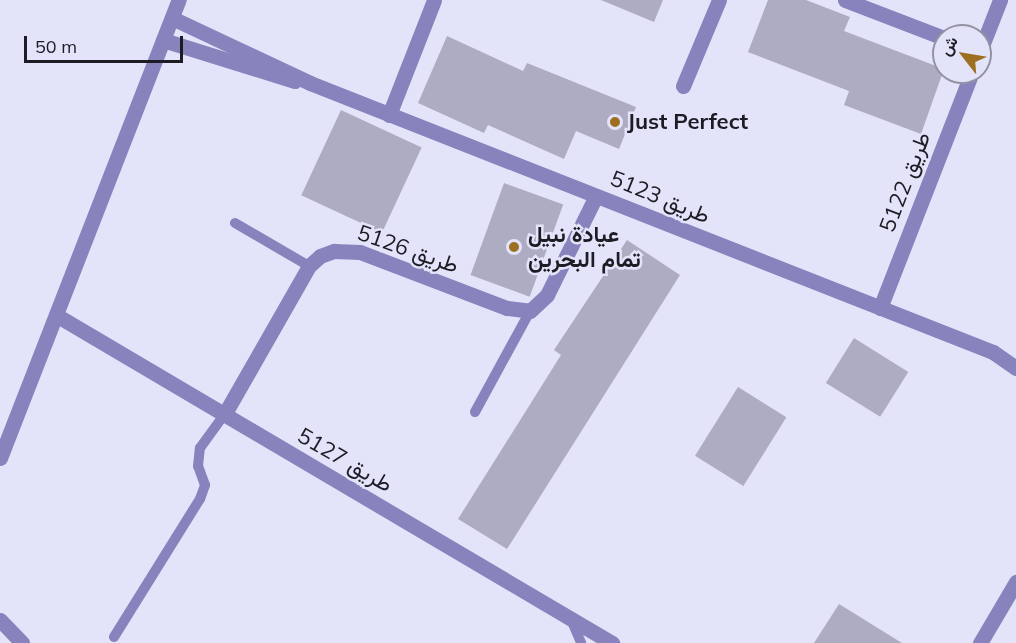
<!DOCTYPE html>
<meta charset="utf-8">
<style>
body{margin:0}
#map{position:relative;width:1016px;height:643px;overflow:hidden;background:#e3e3fa;font-family:Mulish,Vazirmatn,sans-serif}
div>[style]{position:absolute}
.building>*{inset:0;background:#adacc2;transform-origin:0 0}
.service>*{height:10px;margin:-5px;padding:0 5px;transform-origin:5px;border-radius:5px;background:#8783bc}
.minor>*{height:15px;margin:-7.5px;padding:0 7.5px;transform-origin:7.5px;border-radius:7.5px;background:#8783bc}
.dots>*{width:16px;height:16px;translate:-50% -50%;box-sizing:border-box;border:3px solid #e3e3fa;border-radius:50%}
span{translate:-50% -50%;white-space:nowrap;text-align:center;line-height:1.15;-webkit-text-stroke:5px #e3e3fa;paint-order:stroke}
.poi-label{font-size:22px;color:#1d1c24;font-weight:700}
.left{translate:0 -50%;text-align:left}
.street-label{font-size:22px;color:#1d1c24}
.north{position:absolute;left:932px;top:24px;width:60px;height:60px;box-sizing:border-box;background:#e3e3fa;border:2px solid #9493a4;border-radius:50%;rotate:301deg;font-size:16px;font-weight:700;line-height:24px;text-align:center;color:#1d1c24}
.north::after{content:'';display:block;margin:auto;width:21px;height:27px;background:#9d6f21;clip-path:polygon(50% 0,100% 100%,50% 72%,0 100%)}
.scale{position:absolute;left:24px;top:36px;width:159px;height:27px;box-sizing:border-box;border:3px solid #1d1c24;border-top:0;padding-left:8px;font-size:18px;line-height:21px;white-space:nowrap;color:#1d1c24;-webkit-text-stroke:4px #e3e3fa;paint-order:stroke}
</style>
<div id="map">
<div class="building">
<div style="clip-path:polygon(601px 0,663px 0,654px 22px)"></div>
<div style="clip-path:polygon(768px 0,806px 0,850px 17px,844px 31px,944px 69px,921px 134px,844px 105px,849px 91px,748px 52px)"></div>
<div style="clip-path:polygon(447px 36px,523px 71px,527px 63px,636px 107px,619px 149px,576px 131px,564px 159px,488px 125px,484px 133px,418px 103px)"></div>
<div style="left:341px;top:110px;width:89px;height:94px;rotate:25deg"></div>
<div style="left:504px;top:183px;width:63px;height:98px;rotate:20deg"></div>
<div style="clip-path:polygon(627px 240px,680px 275px,507px 549px,458px 519px,561px 355px,554px 350px)"></div>
<div style="left:854px;top:338px;width:64px;height:53px;rotate:32deg"></div>
<div style="left:738px;top:387px;width:57px;height:81px;rotate:32deg"></div>
<div style="clip-path:polygon(839px 604px,902px 643px,814px 643px)"></div>
</div>
<div class="service">
<div style="left:235px;top:223px;width:86px;rotate:30.2deg"></div>
<div style="left:475px;top:412px;width:115px;rotate:-61.4deg"></div>
<div style="left:571px;top:619px;width:26px;rotate:67deg"></div>
<div style="left:114px;top:637px;width:163px;rotate:-58.1deg"></div>
<div style="left:200px;top:499px;width:15px;rotate:-70deg"></div>
<div style="left:205px;top:485px;width:20px;rotate:-110deg"></div>
<div style="left:198px;top:466px;width:18px;rotate:-84deg"></div>
<div style="left:200px;top:448px;width:41px;rotate:-54deg"></div>
</div>
<div class="minor">
<div style="left:845px;top:0;width:106px;rotate:21deg"></div>
<div style="left:172px;top:18px;width:153px;rotate:25.2deg"></div>
<div style="left:310px;top:83px;width:734px;rotate:21.5deg"></div>
<div style="left:993px;top:352px;width:28px;rotate:35deg"></div>
<div style="left:163px;top:40px;width:138px;rotate:17.3deg"></div>
<div style="left:980px;top:51px;width:55px;rotate:-68.6deg"></div>
<div style="left:683px;top:86px;width:93px;rotate:-67.3deg"></div>
<div style="left:389px;top:115px;width:123px;rotate:-68.6deg"></div>
<div style="left:880px;top:308px;width:253px;rotate:-68.7deg"></div>
<div style="left:56px;top:315px;width:646px;rotate:30.54deg"></div>
<div style="left:224px;top:415px;width:172px;rotate:-60.3deg"></div>
<div style="left:309px;top:266px;width:15px;rotate:-42deg"></div>
<div style="left:320px;top:256px;width:15px;rotate:-20deg"></div>
<div style="left:334px;top:251px;width:26px;rotate:2deg"></div>
<div style="left:360px;top:252px;width:157px;rotate:20.9deg"></div>
<div style="left:507px;top:308px;width:23px;rotate:7deg"></div>
<div style="left:530px;top:311px;width:23px;rotate:-43deg"></div>
<div style="left:547px;top:295px;width:110px;rotate:-63.7deg"></div>
<div style="left:0;top:458px;width:492px;rotate:-68.7deg"></div>
<div style="left:0;top:620px;width:32px;rotate:46deg"></div>
<div style="left:980px;top:643px;width:71px;rotate:-59.5deg"></div>
</div>
<div class="dots">
<div style="left:615px;top:122px;background:#9d6f21"></div>
<div style="left:514px;top:247px;background:#9d6f21"></div>
</div>
<div class="poi-label">
<span class="left" style="left:627px;top:122px">Just Perfect</span>
<span class="left" style="left:528px;top:247px">عيادة نبيل<br>تمام البحرين</span>
</div>
<div class="street-label">
<span style="left:905px;top:182px;rotate:-69deg">طريق 5122</span>
<span style="left:660px;top:197px;rotate:22deg">طريق 5123</span>
<span style="left:408px;top:249px;rotate:19deg">طريق 5126</span>
<span style="left:345px;top:460px;rotate:30deg">طريق 5127</span>
</div>
<div class="north">ش</div>
<div class="scale">50 m</div>
</div>
